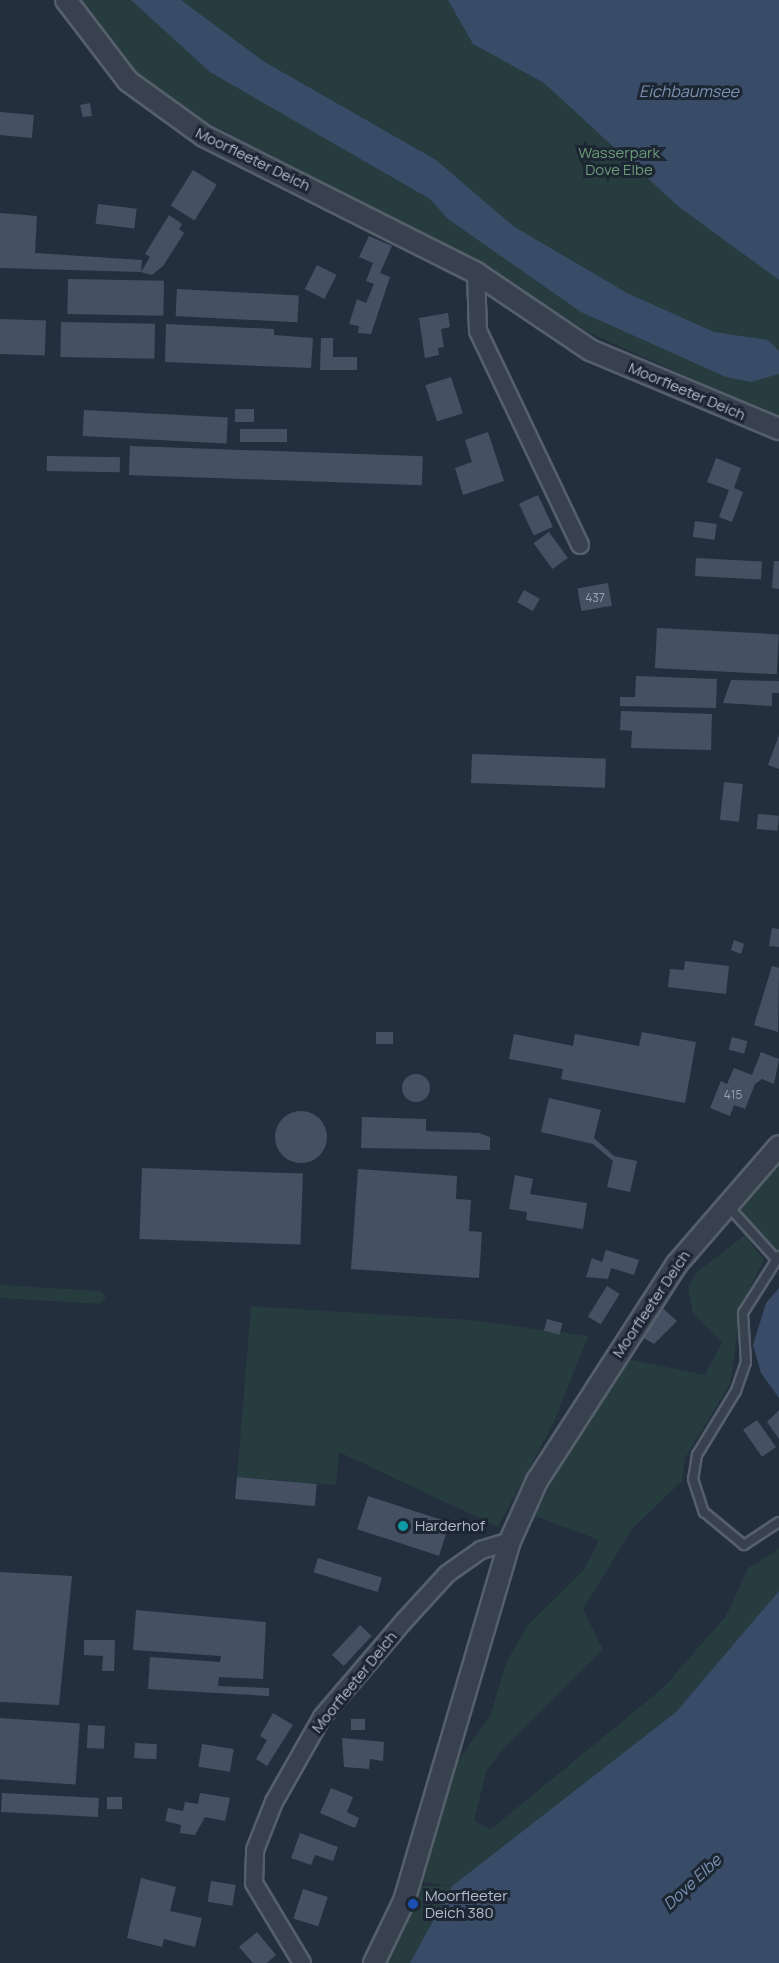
<!DOCTYPE html>
<style>
body{margin:0}
#map{position:relative;width:779px;height:1963px;overflow:hidden;background:#242f3e;font-family:Manrope,sans-serif}
div>[style]{position:absolute}
.green>*{inset:0;background:#263c3f}
.water>*{inset:0;background:#394c67}
.building>*{inset:0;background:#455162;transform-origin:0 0}
.round{border-radius:50%}
.roads{filter:drop-shadow(2px 0 #565f6c) drop-shadow(-2px 0 #565f6c) drop-shadow(0 2px #565f6c) drop-shadow(0 -2px #565f6c)}
.service>*{height:8px;margin:-4px;padding:0 4px;transform-origin:4px;border-radius:4px;background:#38414e}
.minor>*{height:16px;margin:-8px;padding:0 8px;transform-origin:8px;border-radius:8px;background:#38414e}
.tertiary>*{height:20px;margin:-10px;padding:0 10px;transform-origin:10px;border-radius:10px;background:#38414e}
.dots>*{width:16px;height:16px;translate:-50% -50%;box-sizing:border-box;border:3px solid #1d2633;border-radius:50%}
span{translate:-50% -50%;white-space:nowrap;text-align:center;line-height:1.15;-webkit-text-stroke:6px #1d2633;paint-order:stroke}
.number-label{font-size:12px;color:#98a1af}
.number-label span{-webkit-text-stroke-width:0}
.park-label{font-size:15px;color:#6b9a76}
.street-label{font-size:15px;color:#b4bcc9}
.poi-label{font-size:15px;color:#b4bcc9}
.left{translate:0 -50%;text-align:left}
.water-label{font-size:16px;color:#7c92b1;font-style:italic}
</style>
<div id="map">
<div class="green">
<div style="clip-path:polygon(77px 0,779px 0,779px 418px,588px 332px,471px 258px,208px 123px,147px 85px)"></div>
<div style="clip-path:polygon(779px 1165px,779px 1265px,732px 1218px)"></div>
<div style="clip-path:polygon(745px 1235px,764px 1260px,742px 1304px,730px 1384px,685px 1458px,682px 1481px,632px 1529px,583px 1609px,603px 1650px,502px 1750px,487px 1770px,474px 1820px,490px 1830px,663px 1688px,726px 1616px,748px 1568px,779px 1549px,779px 1591px,676px 1712px,452px 1886px,410px 1963px,382px 1963px,406px 1920px,414px 1886px,446px 1886px,420px 1881px,454px 1766px,490px 1716px,506px 1663px,528px 1625px,583px 1571px,599px 1540px,535px 1516px,575px 1434px,622px 1358px,705px 1375px,722px 1342px,693px 1314px,688px 1288px,697px 1272px)"></div>
<div style="clip-path:polygon(0 1285px,100px 1291px,106px 1298px,99px 1304px,0 1298px)"></div>
<div style="clip-path:polygon(251px 1306px,470px 1320px,588px 1336px,554px 1422px,498px 1527px,339px 1452px,336px 1485px,237px 1477px)"></div>
</div>
<div class="water">
<div style="clip-path:polygon(131px 0,181px 0,263px 61px,436px 160px,513px 226px,627px 293px,714px 332px,768px 340px,779px 351px,779px 374px,751px 382px,726px 377px,581px 312px,448px 219px,430px 199px,210px 72px)"></div>
<div style="clip-path:polygon(448px 0,779px 0,779px 280px,679px 207px,544px 83px,473px 44px)"></div>
<div style="clip-path:polygon(779px 1288px,779px 1398px,761px 1373px,753px 1345px,766px 1303px)"></div>
<div style="clip-path:polygon(779px 1591px,779px 1963px,410px 1963px,452px 1886px,676px 1712px)"></div>
</div>
<div class="building">
<div style="clip-path:polygon(90px 103px,92px 116px,83px 117px,80px 105px)"></div>
<div style="left:0;top:112px;width:34px;height:23px;rotate:5deg"></div>
<div style="left:193px;top:170px;width:28px;height:42px;rotate:32deg"></div>
<div style="left:98px;top:204px;width:39px;height:20px;rotate:7deg"></div>
<div style="clip-path:polygon(0 213px,37px 216px,35px 253px,142px 260px,141px 272px,0 268px)"></div>
<div style="clip-path:polygon(169px 215px,182px 224px,179px 229px,184px 233px,163px 266px,152px 275px,141px 272px,150px 257px,145px 254px)"></div>
<div style="clip-path:polygon(369px 236px,392px 246px,380px 273px,390px 277px,371px 334px,358px 333px,359px 326px,349px 324px,357px 299px,366px 303px,374px 284px,366px 281px,373px 263px,359px 257px)"></div>
<div style="left:317px;top:265px;width:22px;height:27px;rotate:27deg"></div>
<div style="left:68px;top:279px;width:96px;height:35px;rotate:1deg"></div>
<div style="left:177px;top:289px;width:122px;height:27px;rotate:3deg"></div>
<div style="clip-path:polygon(448px 313px,450px 327px,441px 329px,444px 347px,438px 348px,439px 355px,425px 358px,419px 318px)"></div>
<div style="left:0;top:319px;width:46px;height:35px;rotate:2deg"></div>
<div style="left:61px;top:322px;width:94px;height:35px;rotate:1deg"></div>
<div style="clip-path:polygon(166px 324px,274px 329px,274px 335px,313px 338px,311px 368px,165px 362px)"></div>
<div style="clip-path:polygon(321px 338px,333px 338px,333px 357px,357px 357px,357px 370px,320px 370px)"></div>
<div style="left:451px;top:377px;width:38px;height:27px;rotate:72deg"></div>
<div style="left:235px;top:409px;width:19px;height:13px"></div>
<div style="left:84px;top:410px;width:144px;height:26px;rotate:3deg"></div>
<div style="left:240px;top:429px;width:47px;height:13px"></div>
<div style="clip-path:polygon(488px 432px,504px 481px,463px 495px,455px 468px,472px 462px,465px 440px)"></div>
<div style="left:130px;top:446px;width:293px;height:29px;rotate:2deg"></div>
<div style="left:47px;top:456px;width:73px;height:15px;rotate:1deg"></div>
<div style="clip-path:polygon(716px 458px,741px 468px,734px 488px,743px 492px,732px 522px,719px 517px,729px 490px,707px 482px)"></div>
<div style="left:538px;top:495px;width:35px;height:21px;rotate:65deg"></div>
<div style="left:695px;top:521px;width:22px;height:16px;rotate:8deg"></div>
<div style="left:549px;top:532px;width:32px;height:19px;rotate:54deg"></div>
<div style="left:696px;top:558px;width:66px;height:18px;rotate:3deg"></div>
<div style="clip-path:polygon(774px 561px,779px 561px,779px 589px,772px 588px)"></div>
<div style="left:608px;top:583px;width:23px;height:31px;rotate:80deg"></div>
<div style="left:524px;top:590px;width:18px;height:14px;rotate:29deg"></div>
<div style="left:657px;top:628px;width:122px;height:40px;rotate:3deg"></div>
<div style="clip-path:polygon(636px 676px,717px 679px,716px 708px,620px 706px,620px 697px,635px 697px)"></div>
<div style="clip-path:polygon(731px 680px,779px 681px,779px 693px,772px 693px,772px 706px,723px 703px)"></div>
<div style="clip-path:polygon(621px 711px,712px 714px,711px 750px,631px 748px,632px 731px,620px 730px)"></div>
<div style="clip-path:polygon(779px 735px,779px 769px,768px 765px)"></div>
<div style="left:472px;top:754px;width:134px;height:29px;rotate:2deg"></div>
<div style="left:724px;top:782px;width:19px;height:38px;rotate:6deg"></div>
<div style="left:758px;top:814px;width:21px;height:15px;rotate:5deg"></div>
<div style="clip-path:polygon(772px 928px,779px 929px,779px 947px,769px 946px)"></div>
<div style="clip-path:polygon(734px 940px,744px 944px,741px 954px,731px 950px)"></div>
<div style="clip-path:polygon(685px 961px,729px 966px,726px 994px,668px 987px,670px 969px,684px 970px)"></div>
<div style="clip-path:polygon(772px 966px,779px 968px,778px 1032px,754px 1025px)"></div>
<div style="left:376px;top:1032px;width:17px;height:12px"></div>
<div style="clip-path:polygon(642px 1032px,696px 1042px,685px 1103px,561px 1079px,563px 1069px,509px 1059px,514px 1034px,573px 1046px,575px 1034px,639px 1046px)"></div>
<div style="left:732px;top:1037px;width:16px;height:13px;rotate:15deg"></div>
<div style="clip-path:polygon(761px 1052px,779px 1059px,774px 1084px,762px 1079px,755px 1084px,745px 1109px,734px 1105px,730px 1116px,710px 1108px,721px 1081px,727px 1084px,734px 1068px,752px 1075px)"></div>
<div class="round" style="left:402px;top:1074px;width:28px;height:28px"></div>
<div style="clip-path:polygon(549px 1098px,601px 1110px,594px 1138px,614px 1156px,637px 1161px,630px 1192px,607px 1187px,613px 1161px,593px 1144px,541px 1132px)"></div>
<div class="round" style="left:275px;top:1111px;width:52px;height:52px"></div>
<div style="clip-path:polygon(362px 1117px,426px 1119px,426px 1131px,479px 1133px,490px 1137px,490px 1150px,361px 1148px)"></div>
<div style="left:142px;top:1168px;width:161px;height:71px;rotate:2deg"></div>
<div style="clip-path:polygon(358px 1169px,457px 1176px,456px 1199px,471px 1200px,469px 1231px,482px 1232px,479px 1278px,351px 1269px)"></div>
<div style="clip-path:polygon(515px 1175px,533px 1179px,530px 1194px,587px 1203px,583px 1229px,526px 1220px,527px 1212px,509px 1209px)"></div>
<div style="clip-path:polygon(606px 1250px,639px 1260px,634px 1275px,611px 1268px,608px 1279px,586px 1277px,592px 1258px,602px 1262px)"></div>
<div style="left:607px;top:1286px;width:15px;height:36px;rotate:32deg"></div>
<div style="clip-path:polygon(660px 1306px,677px 1321px,654px 1344px,642px 1337px)"></div>
<div style="left:547px;top:1319px;width:16px;height:12px;rotate:15deg"></div>
<div style="clip-path:polygon(779px 1410px,779px 1439px,767px 1422px)"></div>
<div style="left:757px;top:1420px;width:33px;height:17px;rotate:55deg"></div>
<div style="left:237px;top:1477px;width:80px;height:22px;rotate:5deg"></div>
<div style="left:368px;top:1496px;width:86px;height:35px;rotate:18deg"></div>
<div style="left:318px;top:1558px;width:67px;height:15px;rotate:17deg"></div>
<div style="clip-path:polygon(0 1572px,72px 1576px,59px 1705px,0 1702px)"></div>
<div style="clip-path:polygon(136px 1610px,266px 1622px,263px 1679px,219px 1677px,218px 1686px,269px 1688px,269px 1696px,148px 1689px,150px 1657px,220px 1662px,221px 1656px,133px 1650px)"></div>
<div style="left:360px;top:1625px;width:16px;height:41px;rotate:43deg"></div>
<div style="clip-path:polygon(84px 1640px,115px 1640px,114px 1671px,102px 1671px,103px 1656px,84px 1655px)"></div>
<div style="clip-path:polygon(273px 1713px,293px 1725px,267px 1766px,256px 1759px,267px 1740px,260px 1736px)"></div>
<div style="left:0;top:1718px;width:80px;height:61px;rotate:4deg"></div>
<div style="left:351px;top:1719px;width:14px;height:11px"></div>
<div style="left:88px;top:1725px;width:17px;height:23px;rotate:3deg"></div>
<div style="clip-path:polygon(342px 1738px,384px 1742px,383px 1761px,370px 1759px,369px 1769px,344px 1767px)"></div>
<div style="left:135px;top:1743px;width:22px;height:15px;rotate:3deg"></div>
<div style="left:202px;top:1744px;width:32px;height:23px;rotate:9deg"></div>
<div style="clip-path:polygon(331px 1788px,353px 1797px,347px 1812px,359px 1818px,355px 1828px,320px 1813px)"></div>
<div style="left:2px;top:1793px;width:97px;height:19px;rotate:3deg"></div>
<div style="clip-path:polygon(200px 1793px,230px 1798px,225px 1821px,205px 1817px,195px 1835px,180px 1833px,181px 1825px,165px 1821px,168px 1808px,183px 1811px,185px 1802px,198px 1804px)"></div>
<div style="left:107px;top:1797px;width:15px;height:12px"></div>
<div style="clip-path:polygon(300px 1833px,338px 1847px,333px 1861px,315px 1855px,311px 1865px,291px 1858px)"></div>
<div style="clip-path:polygon(141px 1878px,176px 1887px,170px 1911px,202px 1918px,195px 1947px,164px 1939px,162px 1947px,127px 1938px)"></div>
<div style="left:211px;top:1881px;width:25px;height:21px;rotate:9deg"></div>
<div style="left:303px;top:1889px;width:26px;height:31px;rotate:18deg"></div>
<div style="clip-path:polygon(257px 1932px,276px 1955px,267px 1963px,253px 1963px,239px 1947px)"></div>
</div>
<div class="roads">
<div class="service">
<div style="left:728px;top:1206px;width:72px;rotate:47.8deg"></div>
<div style="left:779px;top:1256px;width:67px;rotate:122.3deg"></div>
<div style="left:743px;top:1313px;width:49px;rotate:86.5deg"></div>
<div style="left:746px;top:1362px;width:31px;rotate:109deg"></div>
<div style="left:736px;top:1391px;width:75px;rotate:121.4deg"></div>
<div style="left:697px;top:1455px;width:24px;rotate:99deg"></div>
<div style="left:693px;top:1479px;width:35px;rotate:72deg"></div>
<div style="left:704px;top:1512px;width:52px;rotate:39.5deg"></div>
<div style="left:744px;top:1545px;width:42px;rotate:-33.3deg"></div>
</div>
<div class="minor">
<div style="left:476px;top:273px;width:58px;rotate:88deg"></div>
<div style="left:478px;top:331px;width:237px;rotate:64.5deg"></div>
<div style="left:302px;top:1963px;width:93px;rotate:-121deg"></div>
<div style="left:254px;top:1883px;width:33px;rotate:-88deg"></div>
<div style="left:255px;top:1850px;width:52px;rotate:-68.4deg"></div>
<div style="left:274px;top:1802px;width:98px;rotate:-60.5deg"></div>
<div style="left:322px;top:1717px;width:126px;rotate:-49.5deg"></div>
<div style="left:404px;top:1621px;width:64px;rotate:-47.5deg"></div>
<div style="left:447px;top:1574px;width:42px;rotate:-35.2deg"></div>
<div style="left:481px;top:1550px;width:30px;rotate:-17deg"></div>
</div>
<div class="tertiary">
<div style="left:66px;top:0;width:102px;rotate:52.6deg"></div>
<div style="left:128px;top:81px;width:94px;rotate:35.9deg"></div>
<div style="left:204px;top:136px;width:305px;rotate:26.7deg"></div>
<div style="left:476px;top:273px;width:138px;rotate:34deg"></div>
<div style="left:590px;top:350px;width:205px;rotate:22.7deg"></div>
<div style="left:374px;top:1963px;width:69px;rotate:-64.2deg"></div>
<div style="left:404px;top:1901px;width:375px;rotate:-73.6deg"></div>
<div style="left:510px;top:1541px;width:66px;rotate:-65.8deg"></div>
<div style="left:537px;top:1481px;width:257px;rotate:-57.2deg"></div>
<div style="left:676px;top:1265px;width:157px;rotate:-49.1deg"></div>
</div>
</div>
<div class="dots">
<div style="left:403px;top:1526px;background:#0f9aa8"></div>
<div style="left:413px;top:1904px;background:#1a4fb4"></div>
</div>
<div class="number-label">
<span style="left:595px;top:598px">437</span>
<span style="left:733px;top:1095px">415</span>
</div>
<div class="park-label">
<span style="left:619px;top:161px">Wasserpark<br>Dove Elbe</span>
</div>
<div class="street-label">
<span style="left:253px;top:159px;rotate:26deg">Moorfleeter Deich</span>
<span style="left:687px;top:391px;rotate:23deg">Moorfleeter Deich</span>
<span style="left:651px;top:1304px;rotate:-56deg">Moorfleeter Deich</span>
<span style="left:354px;top:1682px;rotate:-51deg">Moorfleeter Deich</span>
</div>
<div class="poi-label">
<span class="left" style="left:415px;top:1526px">Harderhof</span>
<span class="left" style="left:425px;top:1904px">Moorfleeter<br>Deich 380</span>
</div>
<div class="water-label">
<span style="left:689px;top:91px">Eichbaumsee</span>
<span style="left:692px;top:1882px;rotate:-43deg">Dove Elbe</span>
</div>
</div>
